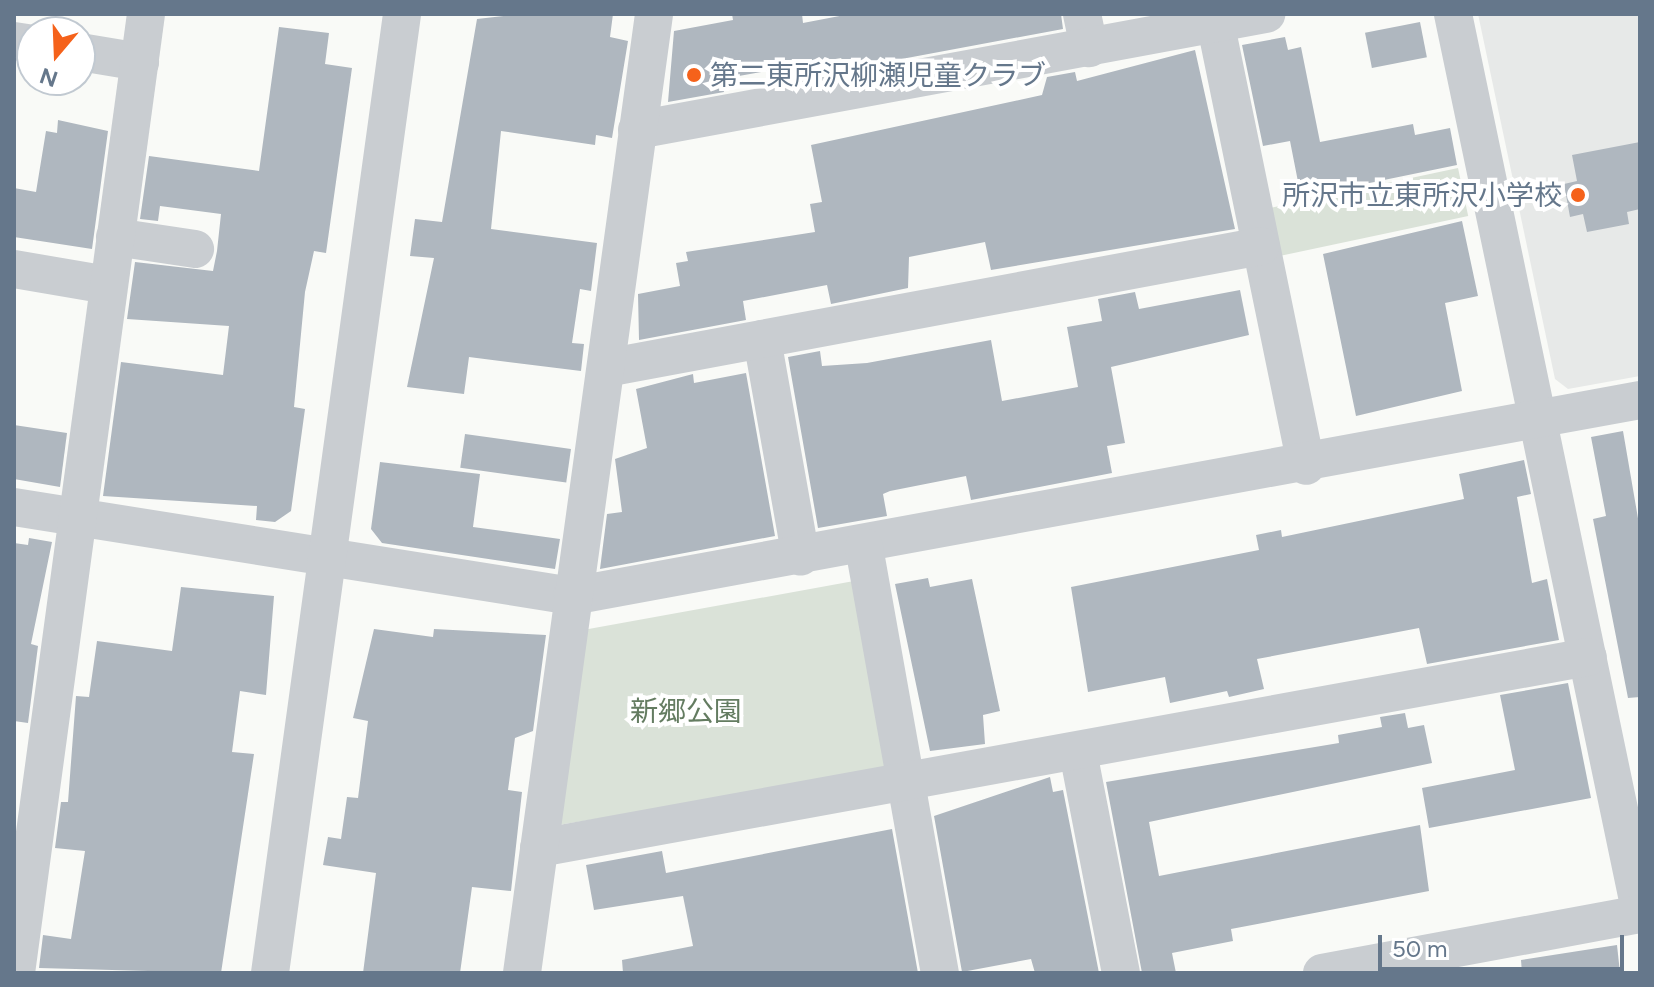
<!DOCTYPE html>
<meta charset="utf-8">
<style>
body{margin:0}
#map{position:relative;width:1654px;height:987px;overflow:hidden;background:#f9faf7;font-family:Figtree,"Noto Sans JP",sans-serif}
div>[style]{position:absolute}
.built>*{inset:0;background:#e7e9e8}
.green>*{inset:0;background:#dae2d8;transform-origin:0 0}
.building>*{inset:0;background:#afb7bf;transform-origin:0 0}
.minor>*{height:38px;margin:-19px;padding:0 19px;transform-origin:19px;border-radius:19px;background:#c9cdd1}
.dots>*{width:22px;height:22px;translate:-50% -50%;box-sizing:border-box;border:4px solid #fff;border-radius:50%}
span{translate:-50% -50%;white-space:nowrap;text-align:center;line-height:1.15;-webkit-text-stroke:8px #fff;paint-order:stroke}
.poi-label{font-size:28px;color:#65778b}
.left{translate:0 -50%;text-align:left}
.right{translate:-100% -50%;text-align:right}
.park-label{font-size:28px;color:#647c61}
.frame{position:absolute;inset:0;border:16px solid #65778b;pointer-events:none}
.north{position:absolute;left:16px;top:16px;width:80px;height:80px;box-sizing:border-box;background:#fff;border:2px solid #c1c9d1;border-radius:50%;rotate:199deg;font-size:22px;font-weight:700;line-height:32px;text-align:center;color:#65778b}
.north::after{content:'';display:block;margin:auto;width:28px;height:36px;background:#f5621b;clip-path:polygon(50% 0,100% 100%,50% 72%,0 100%)}
.scale{position:absolute;left:1378px;top:935px;width:246px;height:36px;box-sizing:border-box;border:4px solid #65778b;border-top:0;padding-left:10px;font-size:24px;line-height:28px;white-space:nowrap;color:#65778b;-webkit-text-stroke:6px #fff;paint-order:stroke}
</style>
<div id="map">
<div class="built">
<div style="clip-path:polygon(1478px 14px,1640px 14px,1640px 376px,1568px 389px,1555px 379px)"></div>
</div>
<div class="green">
<div style="left:1458px;top:168px;width:49px;height:193px;rotate:78deg"></div>
<div style="clip-path:polygon(854px 581px,888px 772px,558px 825px,583px 630px)"></div>
</div>
<div class="building">
<div style="clip-path:polygon(520px 14px,613px 14px,610px 37px,628px 41px,612px 138px,596px 135px,595px 145px,501px 131px,491px 229px,597px 243px,591px 291px,580px 289px,572px 343px,584px 344px,581px 371px,469px 357px,464px 394px,407px 387px,434px 258px,410px 256px,415px 219px,442px 222px,477px 19px)"></div>
<div style="clip-path:polygon(732px 14px,802px 14px,803px 23px,850px 14px,1061px 14px,1063px 29px,848px 69px,841px 58px,722px 79px,724px 92px,668px 102px,674px 31px,733px 20px)"></div>
<div style="left:1420px;top:22px;width:36px;height:56px;rotate:79deg"></div>
<div style="clip-path:polygon(279px 27px,329px 33px,325px 64px,352px 68px,326px 253px,314px 251px,305px 292px,294px 407px,305px 409px,291px 511px,275px 522px,256px 520px,257px 506px,103px 496px,121px 362px,223px 375px,229px 326px,127px 319px,135px 262px,213px 271px,217px 251px,221px 214px,160px 206px,158px 221px,140px 219px,149px 156px,259px 171px)"></div>
<div style="clip-path:polygon(1285px 37px,1288px 50px,1301px 47px,1320px 142px,1413px 124px,1415px 135px,1450px 128px,1457px 165px,1301px 197px,1290px 141px,1263px 146px,1242px 45px)"></div>
<div style="clip-path:polygon(1195px 50px,1235px 229px,991px 270px,985px 242px,909px 257px,908px 288px,831px 304px,827px 285px,743px 301px,746px 320px,639px 340px,638px 294px,680px 286px,676px 263px,688px 261px,686px 252px,815px 232px,810px 204px,822px 202px,811px 145px,1042px 95px,1047px 77px,1075px 72px,1077px 81px)"></div>
<div style="clip-path:polygon(58px 120px,108px 131px,92px 249px,14px 237px,14px 188px,36px 192px,46px 131px,57px 133px)"></div>
<div style="clip-path:polygon(1640px 142px,1640px 209px,1627px 212px,1629px 224px,1587px 232px,1583px 214px,1570px 217px,1564px 184px,1577px 181px,1572px 155px)"></div>
<div style="clip-path:polygon(1462px 221px,1478px 296px,1445px 303px,1462px 391px,1356px 416px,1323px 254px)"></div>
<div style="clip-path:polygon(1240px 290px,1249px 335px,1111px 367px,1125px 443px,1107px 446px,1112px 473px,971px 500px,966px 476px,890px 491px,883px 494px,887px 516px,818px 528px,788px 357px,820px 351px,822px 366px,867px 363px,991px 340px,1002px 401px,1078px 387px,1067px 327px,1102px 321px,1098px 299px,1135px 292px,1139px 309px)"></div>
<div style="clip-path:polygon(746px 373px,775px 536px,600px 569px,607px 514px,622px 512px,615px 459px,647px 448px,636px 389px,693px 374px,694px 383px)"></div>
<div style="clip-path:polygon(14px 425px,67px 433px,60px 487px,14px 479px)"></div>
<div style="clip-path:polygon(1623px 431px,1640px 530px,1640px 697px,1628px 698px,1593px 519px,1606px 516px,1591px 437px)"></div>
<div style="left:465px;top:434px;width:107px;height:34px;rotate:8deg"></div>
<div style="clip-path:polygon(1524px 460px,1531px 494px,1517px 497px,1532px 583px,1547px 579px,1559px 640px,1427px 664px,1419px 628px,1257px 659px,1264px 689px,1229px 697px,1227px 691px,1170px 703px,1165px 677px,1088px 692px,1071px 587px,1259px 550px,1256px 535px,1281px 530px,1282px 537px,1464px 499px,1459px 474px)"></div>
<div style="clip-path:polygon(380px 462px,480px 474px,473px 527px,560px 539px,555px 569px,382px 543px,371px 529px)"></div>
<div style="clip-path:polygon(29px 538px,52px 542px,31px 644px,38px 646px,28px 723px,14px 721px,14px 543px,28px 545px)"></div>
<div style="clip-path:polygon(928px 578px,930px 587px,972px 579px,1000px 711px,983px 715px,985px 744px,930px 751px,895px 584px)"></div>
<div style="clip-path:polygon(181px 587px,274px 596px,266px 695px,240px 691px,232px 752px,254px 754px,221px 973px,39px 968px,43px 935px,71px 939px,85px 851px,55px 848px,61px 802px,68px 802px,76px 696px,89px 697px,97px 641px,172px 651px)"></div>
<div style="clip-path:polygon(374px 629px,433px 637px,434px 629px,546px 635px,533px 731px,515px 738px,508px 790px,522px 792px,511px 891px,472px 887px,460px 973px,363px 973px,376px 873px,323px 865px,328px 837px,341px 839px,347px 797px,358px 798px,368px 721px,353px 718px)"></div>
<div style="clip-path:polygon(1568px 683px,1591px 798px,1429px 828px,1422px 788px,1515px 770px,1500px 695px)"></div>
<div style="clip-path:polygon(1405px 713px,1408px 728px,1424px 725px,1432px 763px,1149px 822px,1159px 876px,1420px 825px,1429px 891px,1231px 929px,1233px 941px,1172px 953px,1176px 973px,1142px 973px,1106px 782px,1339px 743px,1338px 735px,1382px 727px,1380px 717px)"></div>
<div style="clip-path:polygon(1050px 777px,1053px 792px,1063px 790px,1099px 973px,1035px 973px,1031px 959px,962px 972px,934px 816px)"></div>
<div style="clip-path:polygon(892px 829px,918px 973px,623px 973px,622px 960px,693px 946px,683px 896px,594px 910px,586px 865px,662px 851px,666px 873px)"></div>
<div style="clip-path:polygon(1617px 945px,1620px 973px,1522px 973px,1521px 960px)"></div>
</div>
<div class="minor">
<div style="left:1082px;top:14px;width:35px;rotate:78deg"></div>
<div style="left:1453px;top:14px;width:915px;rotate:78.21deg"></div>
<div style="left:1216px;top:26px;width:449px;rotate:78.4deg"></div>
<div style="left:14px;top:41px;width:18px;rotate:9deg"></div>
<div style="left:80px;top:52px;width:61px;rotate:9.5deg"></div>
<div style="left:637px;top:130px;width:640px;rotate:-10.45deg"></div>
<div style="left:115px;top:237px;width:81px;rotate:8.5deg"></div>
<div style="left:14px;top:269px;width:95px;rotate:9.7deg"></div>
<div style="left:762px;top:339px;width:221px;rotate:79.9deg"></div>
<div style="left:606px;top:368px;width:666px;rotate:-10.55deg"></div>
<div style="left:14px;top:507px;width:565px;rotate:9.06deg"></div>
<div style="left:572px;top:596px;width:1086px;rotate:-10.4deg"></div>
<div style="left:864px;top:547px;width:433px;rotate:79.9deg"></div>
<div style="left:1078px;top:752px;width:225px;rotate:79deg"></div>
<div style="left:539px;top:848px;width:1066px;rotate:-10.32deg"></div>
<div style="left:16px;top:973px;width:968px;rotate:-82.28deg"></div>
<div style="left:270px;top:973px;width:968px;rotate:-82.16deg"></div>
<div style="left:522px;top:973px;width:968px;rotate:-82.16deg"></div>
<div style="left:1322px;top:973px;width:323px;rotate:-10.5deg"></div>
</div>
<div class="dots">
<div style="left:694px;top:75px;background:#f5621b"></div>
<div style="left:1578px;top:195px;background:#f5621b"></div>
</div>
<div class="poi-label">
<span class="left" style="left:710px;top:75px">第二東所沢柳瀬児童クラブ</span>
<span class="right" style="left:1562px;top:195px">所沢市立東所沢小学校</span>
</div>
<div class="park-label">
<span style="left:686px;top:711px">新郷公園</span>
</div>
<div class="frame"></div>
<div class="north">N</div>
<div class="scale">50 m</div>
</div>
